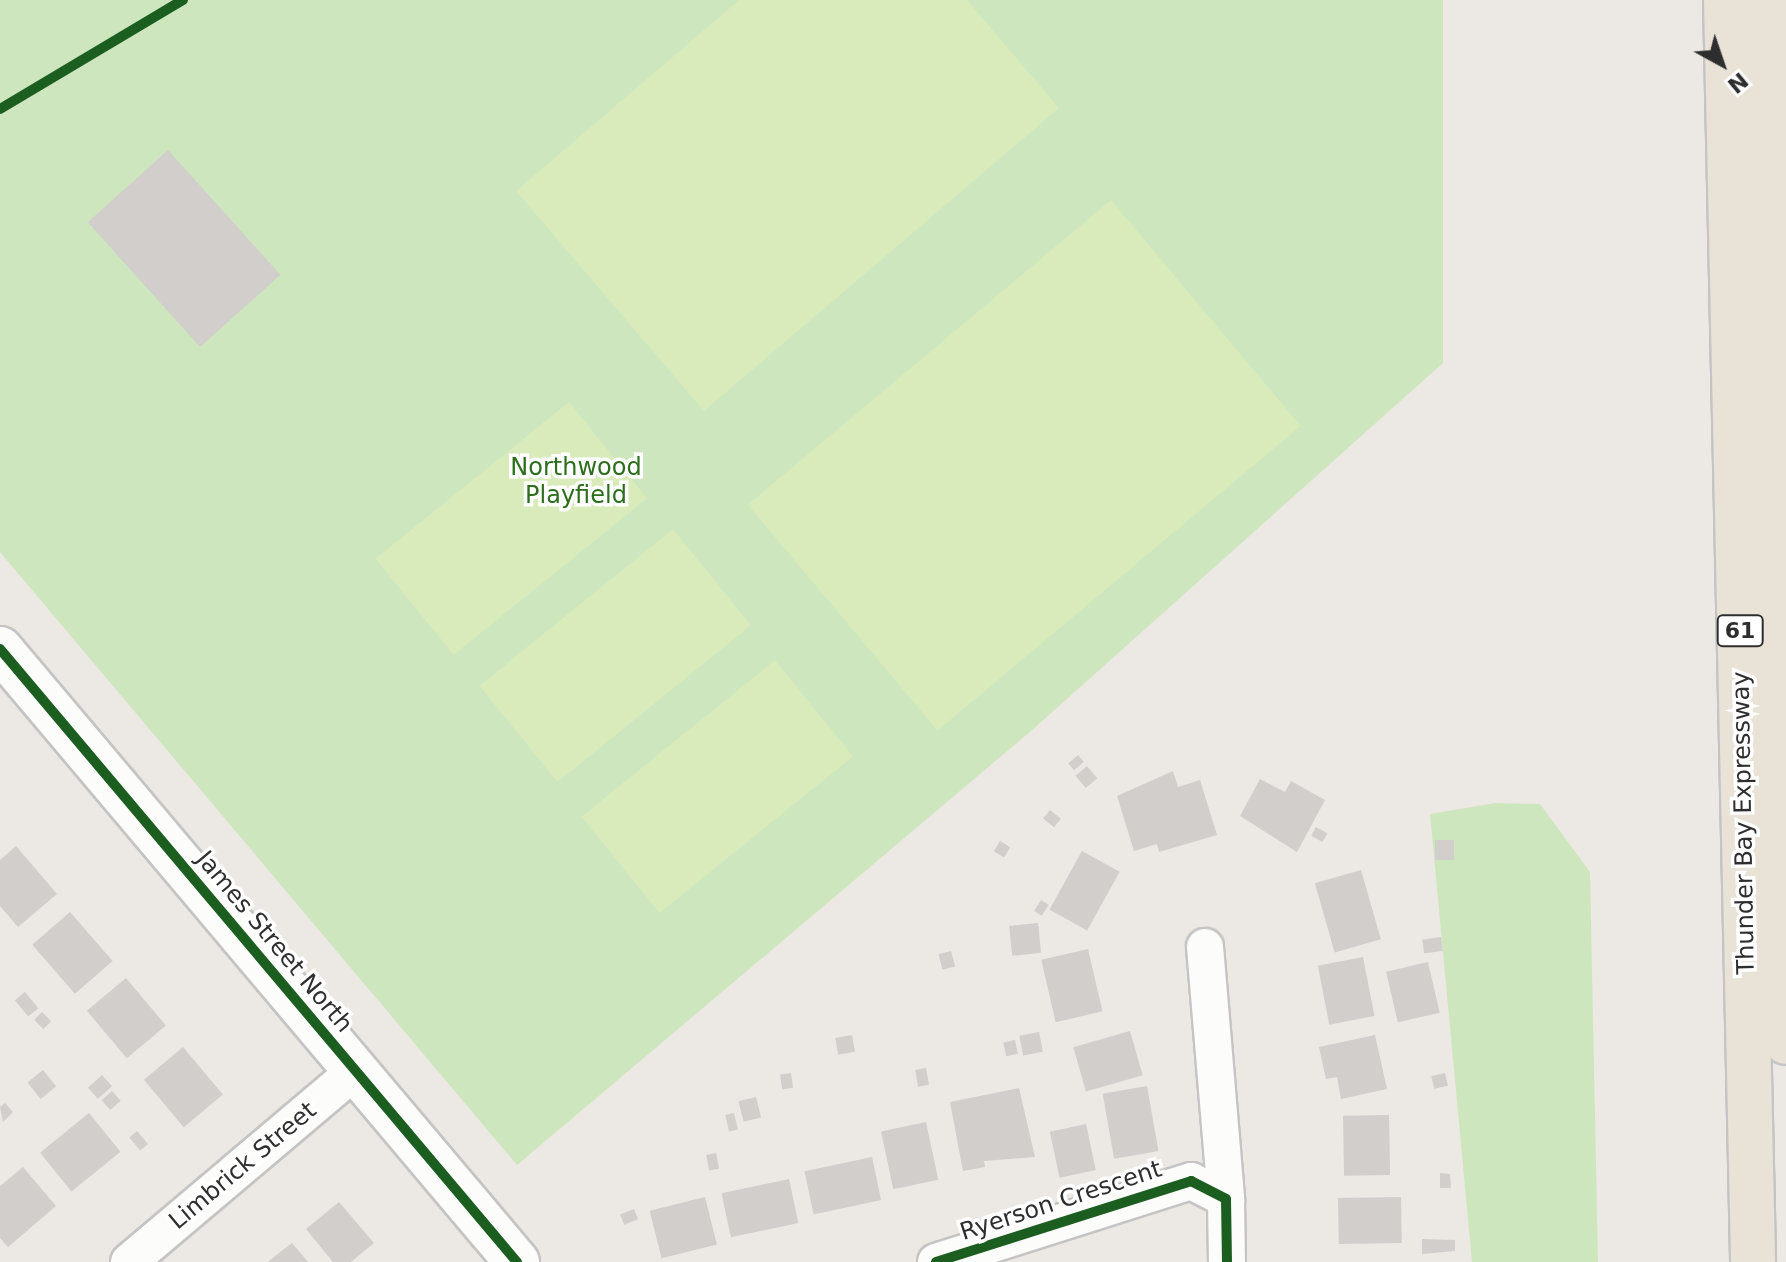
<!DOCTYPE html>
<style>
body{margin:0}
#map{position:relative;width:1786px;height:1262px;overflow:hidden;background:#ece8e4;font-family:"DejaVu Sans",sans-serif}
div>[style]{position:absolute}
.green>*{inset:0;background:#cee6be}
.pitch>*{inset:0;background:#d9eabb;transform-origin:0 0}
.building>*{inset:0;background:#d1cecb;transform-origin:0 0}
.roads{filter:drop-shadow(2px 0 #c5c4c5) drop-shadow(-2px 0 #c5c4c5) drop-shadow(0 2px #c5c4c5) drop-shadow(0 -2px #c5c4c5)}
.minor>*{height:36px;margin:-18px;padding:0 18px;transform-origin:18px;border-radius:18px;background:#fcfcfb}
.tertiary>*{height:44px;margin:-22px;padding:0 22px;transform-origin:22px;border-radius:22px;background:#fcfcfb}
.trunk>*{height:44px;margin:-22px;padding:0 22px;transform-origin:22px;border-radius:22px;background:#e9e2d6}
.cycleway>*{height:10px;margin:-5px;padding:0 5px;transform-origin:5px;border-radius:5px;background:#1b5e20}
span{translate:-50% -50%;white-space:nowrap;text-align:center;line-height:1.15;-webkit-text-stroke:7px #fff;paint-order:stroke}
.shield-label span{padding:2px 6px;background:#fff;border:2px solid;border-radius:6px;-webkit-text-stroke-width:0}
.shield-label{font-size:22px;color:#2e2e2e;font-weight:700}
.park-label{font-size:24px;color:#2c6e1b}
.street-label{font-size:24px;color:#2e2e2e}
.north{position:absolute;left:1682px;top:24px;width:80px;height:80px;-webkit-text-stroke:6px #fff;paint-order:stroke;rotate:140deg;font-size:22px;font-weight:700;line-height:32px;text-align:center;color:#2e2e2e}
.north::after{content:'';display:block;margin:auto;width:28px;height:36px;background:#2e2e2e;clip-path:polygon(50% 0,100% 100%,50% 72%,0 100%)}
</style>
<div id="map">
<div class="green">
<div style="clip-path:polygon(0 0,1443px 0,1443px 363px,1031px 731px,517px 1165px,0 552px)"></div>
<div style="clip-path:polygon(1495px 803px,1540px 804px,1590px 872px,1598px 1262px,1472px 1262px,1430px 814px)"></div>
</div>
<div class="pitch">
<div style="clip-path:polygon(739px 0,967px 0,1059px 108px,704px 411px,516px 191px)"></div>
<div style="left:1111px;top:200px;width:295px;height:474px;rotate:50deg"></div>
<div style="left:569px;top:402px;width:124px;height:249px;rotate:51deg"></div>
<div style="left:673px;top:529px;width:124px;height:249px;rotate:51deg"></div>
<div style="left:775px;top:660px;width:124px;height:249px;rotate:51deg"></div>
</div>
<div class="building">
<div style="left:168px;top:150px;width:168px;height:108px;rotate:48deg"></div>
<div style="left:1078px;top:755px;width:9px;height:13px;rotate:49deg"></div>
<div style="left:1087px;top:766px;width:16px;height:15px;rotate:50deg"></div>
<div style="clip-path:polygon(1173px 771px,1178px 787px,1200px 780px,1217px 835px,1159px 852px,1157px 844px,1134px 851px,1117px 796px)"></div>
<div style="clip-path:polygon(1260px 779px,1285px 792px,1291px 781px,1325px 800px,1297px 852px,1240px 816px)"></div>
<div style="left:1050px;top:810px;width:14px;height:11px;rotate:39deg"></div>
<div style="left:1316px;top:827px;width:13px;height:10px;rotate:29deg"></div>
<div style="left:1435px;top:840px;width:19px;height:20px"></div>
<div style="left:1000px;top:841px;width:12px;height:12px;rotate:31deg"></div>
<div style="clip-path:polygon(16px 846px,57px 894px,18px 927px,0 906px,0 860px)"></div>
<div style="left:1082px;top:851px;width:43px;height:67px;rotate:29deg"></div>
<div style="left:1361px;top:870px;width:72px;height:48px;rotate:74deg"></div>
<div style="left:1041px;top:900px;width:9px;height:13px;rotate:32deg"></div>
<div style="left:70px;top:912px;width:65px;height:50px;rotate:49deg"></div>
<div style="left:1038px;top:923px;width:30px;height:29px;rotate:84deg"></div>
<div style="left:1441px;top:937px;width:14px;height:19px;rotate:82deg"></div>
<div style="left:1088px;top:949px;width:64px;height:48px;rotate:77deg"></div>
<div style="left:951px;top:951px;width:16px;height:13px;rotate:75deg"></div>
<div style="left:1363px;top:957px;width:60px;height:46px;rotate:79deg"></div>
<div style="left:1428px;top:962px;width:52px;height:43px;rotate:77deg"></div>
<div style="left:126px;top:978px;width:62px;height:51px;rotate:50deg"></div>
<div style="left:25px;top:992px;width:21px;height:13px;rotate:51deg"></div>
<div style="left:42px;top:1012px;width:13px;height:11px;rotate:45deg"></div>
<div style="left:1130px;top:1031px;width:46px;height:59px;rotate:74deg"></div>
<div style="left:1039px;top:1032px;width:20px;height:20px;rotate:79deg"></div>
<div style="left:852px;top:1035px;width:17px;height:17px;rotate:80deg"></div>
<div style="clip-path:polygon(1375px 1035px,1387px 1089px,1341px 1099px,1337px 1077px,1326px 1079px,1319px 1047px)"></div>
<div style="left:1015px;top:1040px;width:14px;height:12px;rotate:78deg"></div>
<div style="left:183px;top:1047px;width:62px;height:51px;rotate:50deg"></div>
<div style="left:926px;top:1068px;width:17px;height:11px;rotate:80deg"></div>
<div style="left:43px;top:1070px;width:21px;height:20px;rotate:51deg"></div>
<div style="left:791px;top:1073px;width:15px;height:11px;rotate:82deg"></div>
<div style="left:1445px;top:1073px;width:13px;height:14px;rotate:77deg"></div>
<div style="left:102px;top:1075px;width:15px;height:19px;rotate:48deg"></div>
<div style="left:1147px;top:1086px;width:66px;height:45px;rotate:80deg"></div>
<div style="clip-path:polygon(1019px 1088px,1035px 1157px,984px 1161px,985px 1167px,963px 1171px,950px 1102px)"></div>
<div style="left:112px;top:1091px;width:13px;height:14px;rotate:48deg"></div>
<div style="left:756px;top:1097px;width:21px;height:18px;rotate:76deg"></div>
<div style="clip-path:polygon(5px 1103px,13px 1112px,3px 1122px,0 1107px)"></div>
<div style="left:89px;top:1113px;width:50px;height:63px;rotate:51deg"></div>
<div style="left:734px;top:1113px;width:17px;height:9px;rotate:77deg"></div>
<div style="left:1389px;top:1115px;width:60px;height:46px;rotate:89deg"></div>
<div style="left:926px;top:1122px;width:59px;height:46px;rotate:78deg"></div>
<div style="left:1086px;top:1124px;width:47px;height:37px;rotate:78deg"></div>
<div style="left:137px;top:1131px;width:17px;height:10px;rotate:50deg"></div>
<div style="left:716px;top:1153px;width:16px;height:10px;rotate:79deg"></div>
<div style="left:872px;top:1157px;width:44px;height:69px;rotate:78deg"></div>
<div style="clip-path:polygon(23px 1167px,56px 1206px,8px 1247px,0 1238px,0 1186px)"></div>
<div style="clip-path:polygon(1440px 1173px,1450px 1174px,1451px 1188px,1440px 1188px)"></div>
<div style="left:789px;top:1179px;width:45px;height:69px;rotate:78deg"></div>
<div style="left:705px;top:1197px;width:49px;height:57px;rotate:76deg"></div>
<div style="left:1401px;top:1197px;width:46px;height:63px;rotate:89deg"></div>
<div style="clip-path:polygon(339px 1202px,374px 1243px,351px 1262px,333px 1262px,306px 1229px)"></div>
<div style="left:634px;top:1209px;width:11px;height:15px;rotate:68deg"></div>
<div style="clip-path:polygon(1422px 1239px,1455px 1240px,1455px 1251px,1422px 1254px)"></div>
<div style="clip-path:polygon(292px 1243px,308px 1262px,268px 1262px,274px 1257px)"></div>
</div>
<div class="roads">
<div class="minor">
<div style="left:1205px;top:947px;width:253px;rotate:85.2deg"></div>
<div style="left:129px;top:1262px;width:297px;rotate:-40.2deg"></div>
<div style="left:936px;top:1262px;width:268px;rotate:-17.6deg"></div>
<div style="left:1191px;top:1181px;width:39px;rotate:27deg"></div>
<div style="left:1226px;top:1199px;width:63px;rotate:89.1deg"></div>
</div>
<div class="tertiary">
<div style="left:0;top:649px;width:802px;rotate:49.86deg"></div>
</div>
<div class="trunk">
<div style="left:1726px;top:0;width:1262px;rotate:88.77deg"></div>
<div style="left:1765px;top:0;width:1042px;rotate:88.85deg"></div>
</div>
</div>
<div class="cycleway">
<div style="left:0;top:109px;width:213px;rotate:-30.8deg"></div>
<div style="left:0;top:649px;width:802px;rotate:49.86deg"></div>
<div style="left:936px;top:1262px;width:268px;rotate:-17.6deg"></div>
<div style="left:1191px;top:1181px;width:39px;rotate:27deg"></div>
<div style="left:1226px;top:1199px;width:63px;rotate:89.1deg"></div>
</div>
<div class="shield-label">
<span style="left:1740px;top:631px">61</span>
</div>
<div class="park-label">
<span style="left:576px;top:482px">Northwood<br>Playfield</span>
</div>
<div class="street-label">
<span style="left:1744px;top:823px;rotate:-91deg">Thunder Bay Expressway</span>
<span style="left:274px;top:942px;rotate:50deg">James Street North</span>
<span style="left:243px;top:1166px;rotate:-40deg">Limbrick Street</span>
<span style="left:1061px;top:1201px;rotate:-18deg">Ryerson Crescent</span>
</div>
<div class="north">N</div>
</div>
